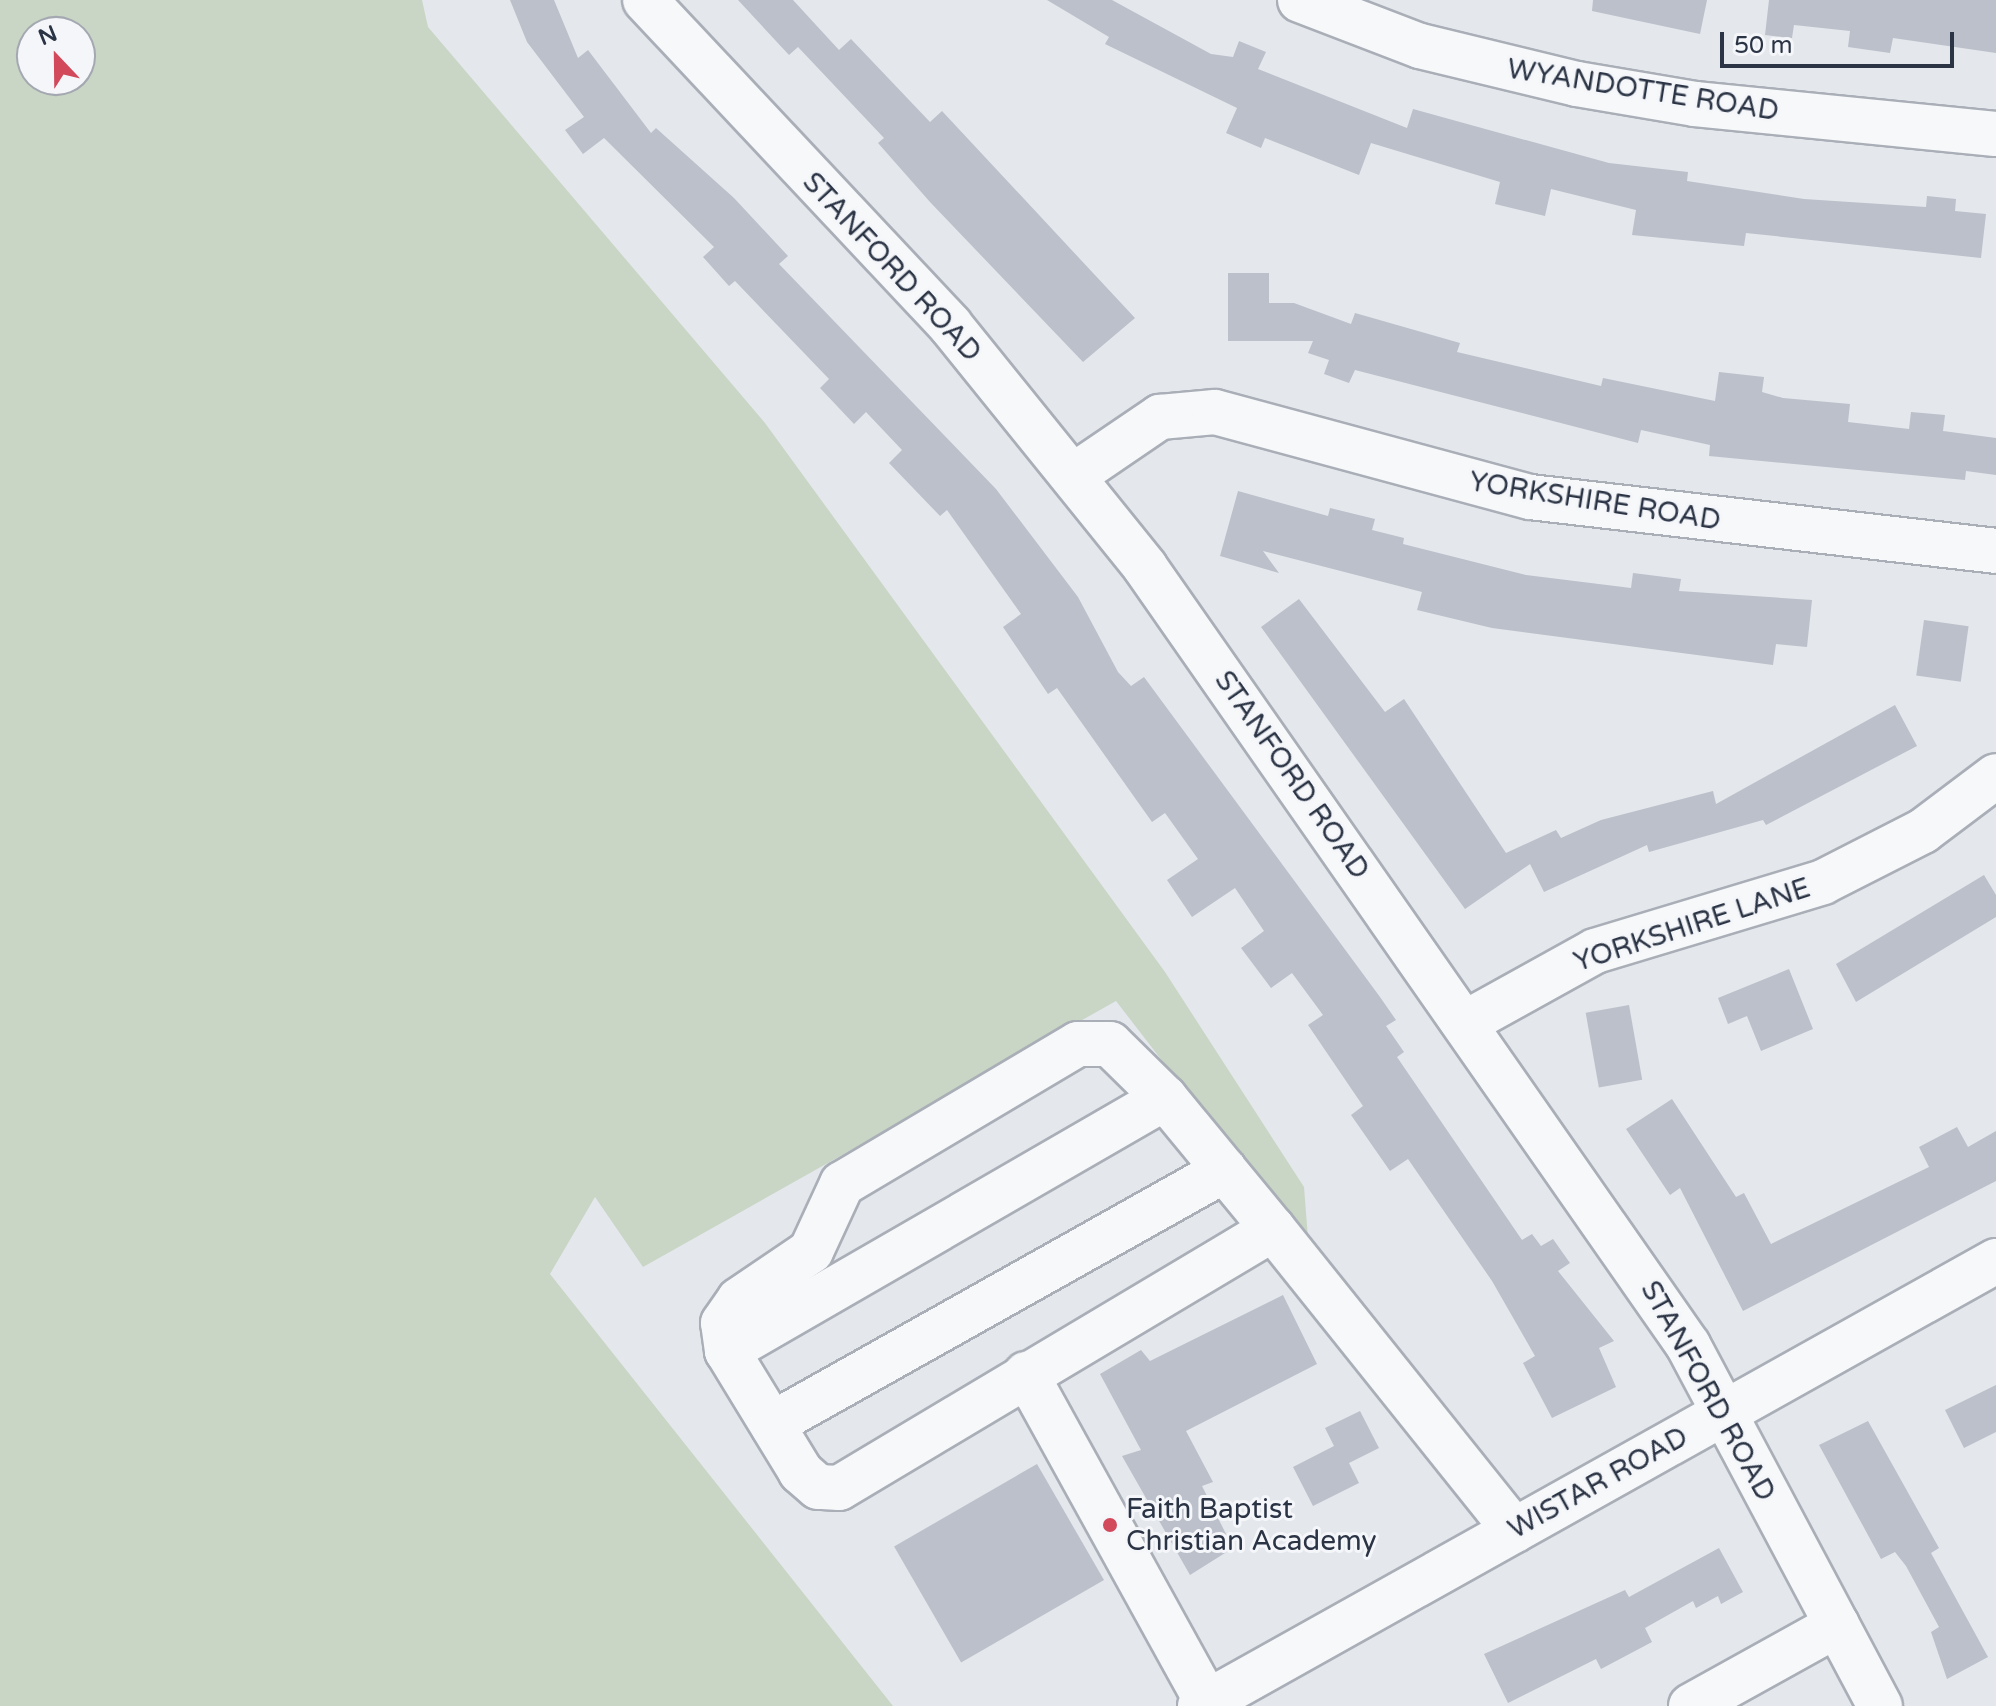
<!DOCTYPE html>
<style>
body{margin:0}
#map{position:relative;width:1996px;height:1706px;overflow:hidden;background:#e4e7ec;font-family:"Varela Round",sans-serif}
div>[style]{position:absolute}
.green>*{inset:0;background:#c9d6c5}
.building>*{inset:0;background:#bbc0ca;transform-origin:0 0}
.roads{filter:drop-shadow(2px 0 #a9aeb7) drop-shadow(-2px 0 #a9aeb7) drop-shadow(0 2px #a9aeb7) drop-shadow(0 -2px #a9aeb7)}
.minor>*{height:44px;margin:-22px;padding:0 22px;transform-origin:22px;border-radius:22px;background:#f7f8fa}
.dots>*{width:22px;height:22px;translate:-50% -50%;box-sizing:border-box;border:4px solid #f4f6f9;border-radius:50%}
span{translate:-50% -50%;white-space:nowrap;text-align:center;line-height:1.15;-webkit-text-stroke:6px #f4f6f9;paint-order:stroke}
.street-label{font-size:28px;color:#2b3445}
.poi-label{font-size:28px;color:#2b3445}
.left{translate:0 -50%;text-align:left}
.north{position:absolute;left:16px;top:16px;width:80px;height:80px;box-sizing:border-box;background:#f4f6f9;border:2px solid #a4a8b1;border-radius:50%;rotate:338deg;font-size:22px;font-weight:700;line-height:32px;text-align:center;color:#2b3445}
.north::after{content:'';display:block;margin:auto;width:28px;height:36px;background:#d1495b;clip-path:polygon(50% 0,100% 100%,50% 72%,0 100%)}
.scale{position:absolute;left:1720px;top:32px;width:234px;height:36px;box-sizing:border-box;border:4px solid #2b3445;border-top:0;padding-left:10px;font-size:24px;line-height:28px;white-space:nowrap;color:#2b3445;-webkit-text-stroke:6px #f4f6f9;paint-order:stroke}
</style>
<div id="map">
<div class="green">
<div style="clip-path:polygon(evenodd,0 0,422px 0,428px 27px,765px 423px,1165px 972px,1304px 1187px,1309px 1251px,1116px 1001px,643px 1267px,595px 1197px,550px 1274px,893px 1706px,0 1706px,0 0,32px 32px,80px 32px,80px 80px,32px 80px,32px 32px)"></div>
</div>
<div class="building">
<div style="clip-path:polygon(510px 0,554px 0,578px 58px,588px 50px,651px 133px,656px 128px,734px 198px,788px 256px,779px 264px,996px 489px,1078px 597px,1118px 672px,1131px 686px,1144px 677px,1380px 997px,1396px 1020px,1386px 1026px,1404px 1052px,1397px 1057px,1522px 1240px,1532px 1234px,1541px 1246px,1553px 1239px,1570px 1263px,1558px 1271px,1614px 1341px,1599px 1348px,1616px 1387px,1552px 1418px,1523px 1363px,1535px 1356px,1492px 1281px,1408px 1159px,1390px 1171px,1351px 1115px,1363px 1106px,1308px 1025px,1323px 1015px,1292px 973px,1271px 988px,1241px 948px,1264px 931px,1235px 888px,1192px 917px,1167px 880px,1198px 859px,1165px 813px,1152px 822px,1057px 688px,1048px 694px,1003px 627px,1021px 614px,947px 510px,940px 516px,889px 463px,902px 450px,866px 412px,854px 424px,820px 388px,829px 379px,735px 281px,729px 286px,703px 257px,714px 247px,604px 138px,583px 154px,565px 130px,584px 117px,527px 42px)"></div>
<div style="clip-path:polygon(738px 0,793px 0,839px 50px,851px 39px,930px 122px,942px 111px,1135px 318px,1083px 362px,930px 202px,878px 143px,884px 138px,798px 47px,789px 55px)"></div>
<div style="clip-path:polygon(1047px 0,1112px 0,1211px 54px,1233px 57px,1239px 41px,1266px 52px,1258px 69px,1407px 128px,1413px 109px,1609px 163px,1688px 172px,1687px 181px,1804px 199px,1926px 207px,1927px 196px,1956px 199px,1955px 211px,1986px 214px,1981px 258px,1746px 233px,1744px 246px,1632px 235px,1636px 210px,1551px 189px,1545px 216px,1495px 204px,1500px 182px,1371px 143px,1359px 175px,1265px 138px,1261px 148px,1226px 133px,1237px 108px,1105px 44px,1109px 37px)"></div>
<div style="clip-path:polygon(1593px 0,1707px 0,1700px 34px,1592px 11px)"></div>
<div style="clip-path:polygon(1769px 0,1996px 0,1996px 53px,1893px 38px,1890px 53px,1848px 47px,1850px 31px,1794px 25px,1792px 38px,1765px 35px)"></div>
<div style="clip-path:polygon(1228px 273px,1269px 273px,1269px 303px,1294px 303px,1351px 324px,1355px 313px,1460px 343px,1457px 352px,1601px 386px,1603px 378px,1715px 401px,1719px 372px,1764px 377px,1762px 392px,1783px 398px,1850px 404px,1848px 422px,1909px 429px,1911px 412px,1945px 415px,1943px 431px,1996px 438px,1996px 475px,1966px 471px,1965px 480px,1709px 456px,1710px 445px,1641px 430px,1638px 443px,1355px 370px,1349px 383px,1324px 374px,1329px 360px,1308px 353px,1313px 341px,1228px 341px)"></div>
<div style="clip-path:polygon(1238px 491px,1328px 516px,1330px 508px,1375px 519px,1372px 530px,1404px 538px,1403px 544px,1526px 575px,1631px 588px,1633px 573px,1681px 579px,1679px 591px,1812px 600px,1807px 647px,1776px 644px,1773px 665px,1492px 628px,1417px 610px,1422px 592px,1263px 551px,1279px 573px,1220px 556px)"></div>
<div style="clip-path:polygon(1299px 599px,1385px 712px,1404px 699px,1506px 853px,1556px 830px,1561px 838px,1601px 820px,1713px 791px,1716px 804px,1895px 705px,1917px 746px,1766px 825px,1763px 820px,1649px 852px,1647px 845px,1544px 892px,1530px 864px,1465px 909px,1261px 627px)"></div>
<div style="left:1924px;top:620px;width:45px;height:56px;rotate:8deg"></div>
<div style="clip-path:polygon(1984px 875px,1996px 895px,1996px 917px,1856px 1002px,1836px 964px)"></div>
<div style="clip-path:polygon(1789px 969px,1813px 1029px,1761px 1051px,1747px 1016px,1728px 1024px,1718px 998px)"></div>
<div style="left:1629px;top:1005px;width:76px;height:44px;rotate:80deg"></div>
<div style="clip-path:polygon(1672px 1099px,1736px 1197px,1744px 1193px,1771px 1244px,1929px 1167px,1919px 1147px,1957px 1127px,1968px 1147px,1996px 1131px,1996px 1181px,1743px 1311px,1680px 1188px,1670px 1195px,1626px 1129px)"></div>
<div style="clip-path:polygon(1283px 1295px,1317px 1364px,1186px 1431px,1213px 1482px,1202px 1486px,1233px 1548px,1190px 1575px,1122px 1456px,1141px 1450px,1100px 1374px,1141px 1350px,1150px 1361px)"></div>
<div style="clip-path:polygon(1996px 1385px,1996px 1432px,1964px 1448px,1945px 1410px)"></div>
<div style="clip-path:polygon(1360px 1411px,1379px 1448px,1349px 1463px,1359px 1483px,1313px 1506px,1293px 1467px,1334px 1446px,1325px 1428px)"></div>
<div style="clip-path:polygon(1868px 1421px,1939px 1548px,1931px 1553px,1988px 1657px,1947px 1679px,1931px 1632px,1939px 1627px,1906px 1566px,1895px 1552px,1881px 1559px,1819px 1445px)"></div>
<div style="left:1037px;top:1464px;width:134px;height:165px;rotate:60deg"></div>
<div style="clip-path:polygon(1719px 1548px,1743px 1592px,1721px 1604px,1718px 1596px,1696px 1608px,1693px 1601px,1645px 1628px,1652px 1642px,1601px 1669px,1596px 1659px,1508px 1703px,1484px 1654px,1625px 1590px,1629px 1597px)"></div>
</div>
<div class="roads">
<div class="minor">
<div style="left:645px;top:0;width:446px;rotate:46.8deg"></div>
<div style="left:950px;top:325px;width:311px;rotate:51.1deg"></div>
<div style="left:1145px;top:567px;width:949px;rotate:55.09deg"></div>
<div style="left:1688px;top:1345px;width:409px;rotate:62deg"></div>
<div style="left:1300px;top:0;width:129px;rotate:21deg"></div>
<div style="left:1420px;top:46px;width:162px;rotate:13.6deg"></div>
<div style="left:1577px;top:84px;width:120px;rotate:9.6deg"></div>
<div style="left:1695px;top:104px;width:302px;rotate:5.7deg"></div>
<div style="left:1076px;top:474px;width:102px;rotate:-34.2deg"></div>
<div style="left:1160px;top:417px;width:55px;rotate:-5.2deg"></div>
<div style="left:1215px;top:412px;width:326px;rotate:15.1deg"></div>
<div style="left:1530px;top:497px;width:469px;rotate:6.6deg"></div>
<div style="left:1467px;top:1022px;width:146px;rotate:-29deg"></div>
<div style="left:1595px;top:951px;width:238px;rotate:-16.8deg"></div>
<div style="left:1823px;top:882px;width:112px;rotate:-27deg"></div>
<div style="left:1923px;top:831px;width:91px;rotate:-37deg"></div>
<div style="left:1273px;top:1229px;width:505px;rotate:149.17deg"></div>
<div style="left:839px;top:1488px;width:21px;rotate:-177deg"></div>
<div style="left:818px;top:1487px;width:23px;rotate:-139deg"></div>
<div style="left:801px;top:1472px;width:142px;rotate:-121.4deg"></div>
<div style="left:727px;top:1351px;width:28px;rotate:-98deg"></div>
<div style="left:723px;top:1323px;width:28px;rotate:-55deg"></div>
<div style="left:739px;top:1300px;width:87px;rotate:-34.2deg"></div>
<div style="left:811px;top:1251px;width:74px;rotate:-65.2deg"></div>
<div style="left:842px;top:1184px;width:274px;rotate:-30.7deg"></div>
<div style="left:1078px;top:1044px;width:32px"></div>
<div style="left:1110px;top:1044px;width:77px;rotate:44.5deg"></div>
<div style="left:1165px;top:1098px;width:170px;rotate:50.5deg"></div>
<div style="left:1273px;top:1229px;width:386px;rotate:51.3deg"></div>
<div style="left:727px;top:1351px;width:506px;rotate:-30.01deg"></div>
<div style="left:1026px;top:1374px;width:375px;rotate:61.1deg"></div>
<div style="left:772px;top:1424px;width:519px;rotate:-29.28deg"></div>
<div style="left:1200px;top:1706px;width:912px;rotate:-29.21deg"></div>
<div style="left:1691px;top:1706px;width:167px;rotate:-29deg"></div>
</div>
</div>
<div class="dots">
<div style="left:1110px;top:1525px;background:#d1495b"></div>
</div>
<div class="street-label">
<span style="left:1643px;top:90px;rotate:9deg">WYANDOTTE ROAD</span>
<span style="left:892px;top:267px;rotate:47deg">STANFORD ROAD</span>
<span style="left:1595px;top:501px;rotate:9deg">YORKSHIRE ROAD</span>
<span style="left:1292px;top:775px;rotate:55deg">STANFORD ROAD</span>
<span style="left:1692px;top:925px;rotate:-18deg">YORKSHIRE LANE</span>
<span style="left:1708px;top:1391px;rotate:61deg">STANFORD ROAD</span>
<span style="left:1598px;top:1483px;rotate:-29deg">WISTAR ROAD</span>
</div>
<div class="poi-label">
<span class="left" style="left:1126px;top:1525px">Faith Baptist<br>Christian Academy</span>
</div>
<div class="north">N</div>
<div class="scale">50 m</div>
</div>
